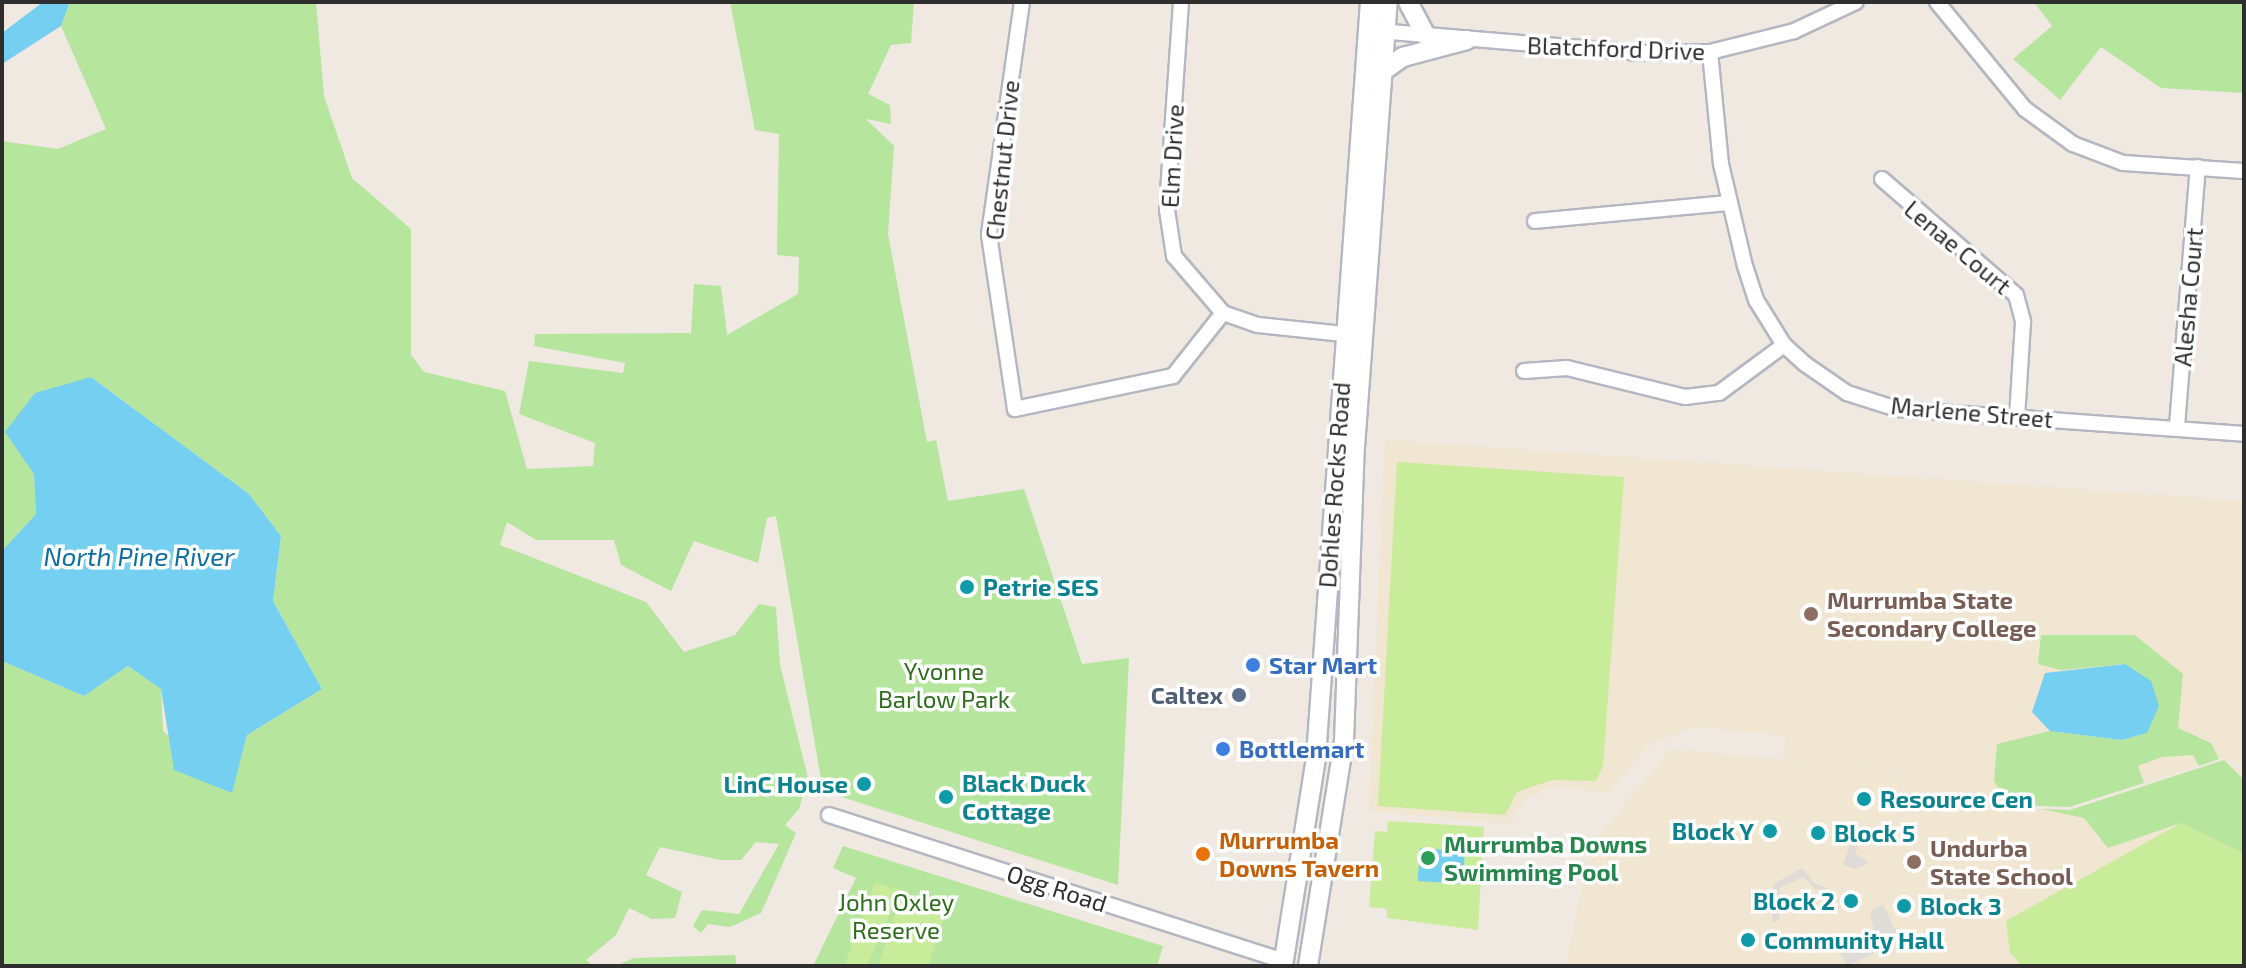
<!DOCTYPE html>
<style>
body{margin:0}
#map{position:relative;width:2246px;height:968px;overflow:hidden;background:#efe9e1;font-family:"Exo 2",sans-serif}
div>[style]{position:absolute}
.education>*{inset:0;background:#f0e6d1}
.green>*{inset:0;background:#b6e59e}
.pitch>*{inset:0;background:#c9ec9a}
.plaza>*{inset:0;background:#dfdcd8}
.water>*{inset:0;background:#75cff0;transform-origin:0 0}
.roads{filter:drop-shadow(2px 0 #b4b7c1) drop-shadow(-2px 0 #b4b7c1) drop-shadow(0 2px #b4b7c1) drop-shadow(0 -2px #b4b7c1)}
.minor>*{height:14px;margin:-7px;padding:0 7px;transform-origin:7px;border-radius:7px;background:#fff}
.secondary>*{height:18px;margin:-9px;padding:0 9px;transform-origin:9px;border-radius:9px;background:#fff}
.dots>*{width:22px;height:22px;translate:-50% -50%;box-sizing:border-box;border:4px solid #fff;border-radius:50%}
span{translate:-50% -50%;white-space:nowrap;text-align:center;line-height:1.15;-webkit-text-stroke:7px #fff;paint-order:stroke}
.street-label{font-size:24px;color:#2e2e2e}
.culture-label{font-size:24px;color:#0d838f;font-weight:700}
.left{translate:0 -50%;text-align:left}
.right{translate:-100% -50%;text-align:right}
.education-label{font-size:24px;color:#785e54;font-weight:700}
.shop-label{font-size:24px;color:#366cbe;font-weight:700}
.park-label{font-size:24px;color:#2c6e1b}
.service-label{font-size:24px;color:#4e5e75;font-weight:700}
.food-label{font-size:24px;color:#c56008;font-weight:700}
.leisure-label{font-size:24px;color:#27864d;font-weight:700}
.water-label{font-size:26px;color:#0d6fa3;font-style:italic}
.frame{position:absolute;inset:0;border:4px solid #2e2e2e;pointer-events:none}
</style>
<div id="map">
<div class="education">
<div style="clip-path:polygon(1385px 440px,2244px 501px,2244px 768px,2225px 757px,2069px 807px,1902px 801px,1904px 770px,1784px 759px,1786px 736px,1694px 726px,1646px 747px,1609px 793px,1553px 786px,1524px 800px,1511px 824px,1369px 811px)"></div>
<div style="clip-path:polygon(1671px 749px,1902px 771px,1901px 803px,2069px 810px,2224px 760px,2244px 773px,2244px 966px,1566px 966px,1590px 846px)"></div>
</div>
<div class="green">
<div style="clip-path:polygon(70px 2px,316px 2px,324px 96px,352px 178px,411px 229px,411px 355px,424px 372px,505px 391px,527px 469px,593px 466px,595px 443px,519px 414px,529px 361px,623px 373px,625px 363px,534px 346px,535px 334px,691px 333px,694px 284px,721px 286px,727px 335px,798px 294px,799px 257px,777px 255px,779px 134px,755px 130px,730px 2px,914px 2px,911px 43px,891px 45px,868px 94px,890px 105px,891px 124px,866px 119px,894px 146px,888px 234px,927px 442px,936px 440px,948px 501px,1024px 489px,1082px 664px,1129px 658px,1118px 885px,823px 791px,776px 516px,767px 518px,758px 563px,694px 541px,671px 591px,621px 565px,614px 540px,536px 540px,507px 522px,500px 545px,646px 602px,684px 652px,735px 635px,759px 604px,776px 607px,780px 665px,808px 778px,799px 809px,785px 825px,796px 833px,761px 913px,730px 927px,708px 924px,701px 933px,693px 926px,702px 910px,739px 914px,779px 844px,756px 842px,741px 860px,720px 860px,660px 847px,646px 875px,682px 892px,675px 918px,652px 919px,629px 908px,616px 935px,586px 960px,594px 966px,3px 966px,2px 661px,84px 696px,128px 666px,161px 689px,163px 731px,232px 792px,247px 735px,322px 689px,273px 601px,281px 536px,249px 494px,91px 377px,34px 474px,36px 514px,2px 551px,2px 141px,58px 149px,106px 129px,61px 26px)"></div>
<div style="clip-path:polygon(2034px 2px,2244px 2px,2244px 93px,2161px 88px,2101px 47px,2060px 100px,2013px 59px,2052px 26px)"></div>
<div style="clip-path:polygon(2041px 635px,2135px 635px,2183px 674px,2178px 728px,2211px 743px,2219px 759px,2199px 766px,2193px 755px,2162px 757px,2138px 766px,2144px 783px,2069px 807px,2010px 805px,1994px 781px,1997px 744px,2050px 731px,2121px 740px,2147px 733px,2125px 664px,2061px 670px,2038px 664px)"></div>
<div style="clip-path:polygon(2224px 760px,2244px 780px,2244px 854px,2181px 823px,2108px 848px,2084px 818px,2042px 809px,2070px 810px)"></div>
<div style="clip-path:polygon(843px 846px,1163px 946px,1157px 966px,813px 966px,856px 878px,833px 868px)"></div>
<div style="clip-path:polygon(735px 955px,737px 966px,615px 966px,634px 958px)"></div>
</div>
<div class="pitch">
<div style="clip-path:polygon(1397px 462px,1624px 477px,1603px 766px,1596px 781px,1552px 780px,1517px 792px,1505px 815px,1378px 806px)"></div>
<div style="clip-path:polygon(1388px 821px,1484px 827px,1478px 930px,1387px 918px,1387px 909px,1369px 907px,1375px 831px,1387px 832px)"></div>
<div style="clip-path:polygon(2181px 823px,2244px 854px,2244px 966px,2022px 966px,2010px 952px,2006px 921px)"></div>
<div style="clip-path:polygon(875px 882px,899px 890px,893px 906px,867px 966px,844px 966px)"></div>
<div style="clip-path:polygon(899px 902px,944px 917px,928px 966px,878px 966px)"></div>
</div>
<div class="plaza">
<div style="clip-path:polygon(1854px 831px,1863px 832px,1855px 853px,1869px 863px,1856px 869px,1843px 865px)"></div>
<div style="clip-path:polygon(1803px 868px,1814px 883px,1833px 890px,1815px 889px,1803px 877px,1780px 888px,1779px 920px,1772px 923px,1773px 884px)"></div>
<div style="clip-path:polygon(1883px 905px,1898px 935px,1888px 940px,1891px 946px,1847px 966px,1838px 948px,1874px 929px,1870px 912px)"></div>
</div>
<div class="water">
<div style="clip-path:polygon(43px 2px,70px 2px,61px 26px,2px 64px,2px 33px)"></div>
<div style="clip-path:polygon(91px 377px,249px 494px,281px 536px,273px 601px,322px 689px,247px 735px,232px 793px,174px 770px,161px 689px,128px 666px,84px 696px,2px 661px,2px 551px,36px 514px,34px 474px,5px 432px,35px 393px)"></div>
<div style="clip-path:polygon(2125px 664px,2151px 681px,2159px 706px,2147px 733px,2121px 740px,2050px 731px,2032px 712px,2045px 673px)"></div>
<div style="left:1420px;top:848px;width:45px;height:33px;rotate:4deg"></div>
</div>
<div class="roads">
<div class="minor">
<div style="left:1022px;top:2px;width:235px;rotate:98.1deg"></div>
<div style="left:989px;top:235px;width:176px;rotate:81.5deg"></div>
<div style="left:1015px;top:409px;width:161px;rotate:-11.8deg"></div>
<div style="left:1173px;top:376px;width:80px;rotate:-51.6deg"></div>
<div style="left:1181px;top:2px;width:208px;rotate:93.9deg"></div>
<div style="left:1167px;top:210px;width:47px;rotate:81.3deg"></div>
<div style="left:1174px;top:256px;width:75px;rotate:49.3deg"></div>
<div style="left:1223px;top:313px;width:37px;rotate:19deg"></div>
<div style="left:1258px;top:325px;width:86px;rotate:6deg"></div>
<div style="left:1937px;top:2px;width:139px;rotate:50.6deg"></div>
<div style="left:2025px;top:109px;width:59px;rotate:36.1deg"></div>
<div style="left:2073px;top:144px;width:53px;rotate:20.8deg"></div>
<div style="left:2123px;top:163px;width:121px;rotate:3.8deg"></div>
<div style="left:1379px;top:31px;width:262px;rotate:4.8deg"></div>
<div style="left:1640px;top:53px;width:70px;rotate:-0.8deg"></div>
<div style="left:1710px;top:52px;width:87px;rotate:-14deg"></div>
<div style="left:1794px;top:31px;width:68px;rotate:-25.1deg"></div>
<div style="left:1710px;top:52px;width:113px;rotate:84.4deg"></div>
<div style="left:1721px;top:164px;width:105px;rotate:76.8deg"></div>
<div style="left:1745px;top:266px;width:36px;rotate:72deg"></div>
<div style="left:1756px;top:300px;width:53px;rotate:58.1deg"></div>
<div style="left:1784px;top:345px;width:28px;rotate:42deg"></div>
<div style="left:1805px;top:364px;width:51px;rotate:34.6deg"></div>
<div style="left:1847px;top:393px;width:52px;rotate:17.7deg"></div>
<div style="left:1897px;top:409px;width:348px;rotate:4.1deg"></div>
<div style="left:1882px;top:179px;width:177px;rotate:40.9deg"></div>
<div style="left:2016px;top:295px;width:28px;rotate:75deg"></div>
<div style="left:2023px;top:322px;width:95px;rotate:93.6deg"></div>
<div style="left:1535px;top:221px;width:195px;rotate:-5.3deg"></div>
<div style="left:1524px;top:371px;width:43px;rotate:-4deg"></div>
<div style="left:1567px;top:368px;width:122px;rotate:13.8deg"></div>
<div style="left:1685px;top:397px;width:34px;rotate:-7deg"></div>
<div style="left:1719px;top:393px;width:81px;rotate:-36.4deg"></div>
<div style="left:2177px;top:426px;width:260px;rotate:-85.4deg"></div>
<div style="left:829px;top:815px;width:478px;rotate:17.8deg"></div>
</div>
<div class="secondary">
<div style="left:1408px;top:2px;width:38px;rotate:62deg"></div>
<div style="left:1382px;top:72px;width:26px;rotate:-36deg"></div>
<div style="left:1403px;top:57px;width:66px;rotate:-14.9deg"></div>
<div style="left:1283px;top:966px;width:212px;rotate:-81deg"></div>
<div style="left:1316px;top:757px;width:757px;rotate:-85.91deg"></div>
<div style="left:1308px;top:966px;width:228px;rotate:-80.9deg"></div>
<div style="left:1344px;top:741px;width:294px;rotate:-87.9deg"></div>
<div style="left:1355px;top:447px;width:446px;rotate:-85.8deg"></div>
</div>
</div>
<div class="dots">
<div style="left:967px;top:587px;background:#0f9aa8"></div>
<div style="left:1811px;top:614px;background:#8d6e63"></div>
<div style="left:1253px;top:665px;background:#3f7fe0"></div>
<div style="left:1239px;top:695px;background:#5c6f8a"></div>
<div style="left:1223px;top:749px;background:#3f7fe0"></div>
<div style="left:864px;top:784px;background:#0f9aa8"></div>
<div style="left:946px;top:797px;background:#0f9aa8"></div>
<div style="left:1864px;top:799px;background:#0f9aa8"></div>
<div style="left:1770px;top:831px;background:#0f9aa8"></div>
<div style="left:1818px;top:833px;background:#0f9aa8"></div>
<div style="left:1203px;top:854px;background:#e8710a"></div>
<div style="left:1428px;top:858px;background:#2e9e5b"></div>
<div style="left:1914px;top:862px;background:#8d6e63"></div>
<div style="left:1851px;top:901px;background:#0f9aa8"></div>
<div style="left:1904px;top:906px;background:#0f9aa8"></div>
<div style="left:1748px;top:940px;background:#0f9aa8"></div>
</div>
<div class="street-label">
<span style="left:1616px;top:48px;rotate:2deg">Blatchford Drive</span>
<span style="left:1172px;top:156px;rotate:-87deg">Elm Drive</span>
<span style="left:1002px;top:160px;rotate:-84deg">Chestnut Drive</span>
<span style="left:1958px;top:247px;rotate:40deg">Lenae Court</span>
<span style="left:2188px;top:297px;rotate:-85deg">Alesha Court</span>
<span style="left:1972px;top:412px;rotate:5deg">Marlene Street</span>
<span style="left:1334px;top:485px;rotate:-86deg">Dohles Rocks Road</span>
<span style="left:1057px;top:888px;rotate:18deg">Ogg Road</span>
</div>
<div class="culture-label">
<span class="left" style="left:983px;top:587px">Petrie SES</span>
<span class="left" style="left:962px;top:797px">Black Duck<br>Cottage</span>
<span class="right" style="left:848px;top:784px">LinC House</span>
<span class="left" style="left:1880px;top:799px">Resource Cen</span>
<span class="right" style="left:1754px;top:831px">Block Y</span>
<span class="left" style="left:1834px;top:833px">Block 5</span>
<span class="right" style="left:1835px;top:901px">Block 2</span>
<span class="left" style="left:1920px;top:906px">Block 3</span>
<span class="left" style="left:1764px;top:940px">Community Hall</span>
</div>
<div class="education-label">
<span class="left" style="left:1827px;top:614px">Murrumba State<br>Secondary College</span>
<span class="left" style="left:1930px;top:862px">Undurba<br>State School</span>
</div>
<div class="shop-label">
<span class="left" style="left:1269px;top:665px">Star Mart</span>
<span class="left" style="left:1239px;top:749px">Bottlemart</span>
</div>
<div class="park-label">
<span style="left:944px;top:685px">Yvonne<br>Barlow Park</span>
<span style="left:896px;top:916px">John Oxley<br>Reserve</span>
</div>
<div class="service-label">
<span class="right" style="left:1223px;top:695px">Caltex</span>
</div>
<div class="food-label">
<span class="left" style="left:1219px;top:854px">Murrumba<br>Downs Tavern</span>
</div>
<div class="leisure-label">
<span class="left" style="left:1444px;top:858px">Murrumba Downs<br>Swimming Pool</span>
</div>
<div class="water-label">
<span style="left:139px;top:556px">North Pine River</span>
</div>
<div class="frame"></div>
</div>
